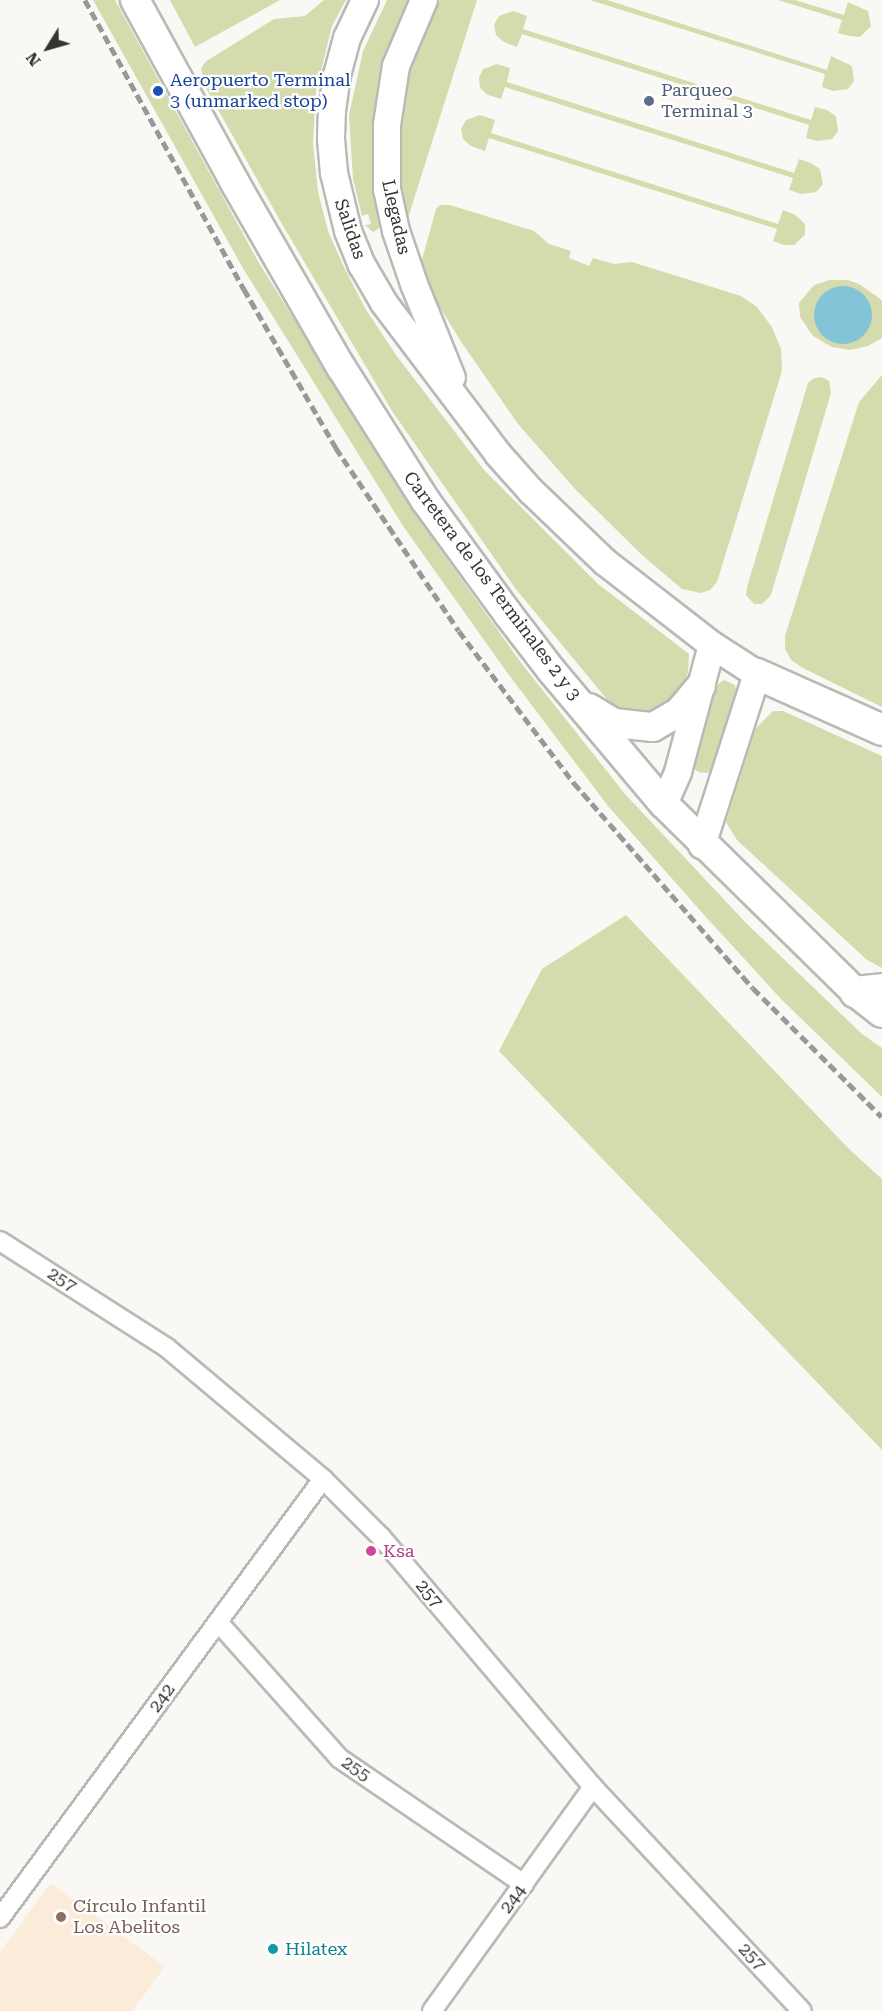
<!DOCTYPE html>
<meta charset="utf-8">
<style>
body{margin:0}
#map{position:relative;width:882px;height:2011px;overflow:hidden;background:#faf8f5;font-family:"Roboto Serif",serif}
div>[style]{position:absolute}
.education>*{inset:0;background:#fbecd9}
.green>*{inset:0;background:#d5dbad}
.water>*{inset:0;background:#83c4d7}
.round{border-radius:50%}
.roads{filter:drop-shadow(2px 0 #bbb9b6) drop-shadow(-2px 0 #bbb9b6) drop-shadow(0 2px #bbb9b6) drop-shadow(0 -2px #bbb9b6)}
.minor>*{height:18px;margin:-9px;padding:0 9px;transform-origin:9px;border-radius:9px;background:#fff}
.secondary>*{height:26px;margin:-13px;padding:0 13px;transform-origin:13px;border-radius:13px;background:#fff}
.primary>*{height:28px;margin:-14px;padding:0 14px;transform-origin:14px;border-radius:14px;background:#fff}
.trunk>*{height:30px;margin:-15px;padding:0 15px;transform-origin:15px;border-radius:15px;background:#fff}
.rail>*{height:4.5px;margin-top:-2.25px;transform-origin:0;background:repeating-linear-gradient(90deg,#9a9896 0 9px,transparent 0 13.5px)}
.dots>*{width:16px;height:16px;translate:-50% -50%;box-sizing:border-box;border:3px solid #fff;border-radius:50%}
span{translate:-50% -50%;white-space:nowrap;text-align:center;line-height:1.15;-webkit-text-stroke:4.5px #fff;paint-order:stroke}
.transit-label{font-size:18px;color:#164399}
.left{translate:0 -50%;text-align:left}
.service-label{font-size:18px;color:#4e5e75}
.street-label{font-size:18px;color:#353433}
.hotel-label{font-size:18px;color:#b23c85}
.education-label{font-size:18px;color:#785e54}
.culture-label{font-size:18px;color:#0d838f}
.north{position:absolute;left:18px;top:18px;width:60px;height:60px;-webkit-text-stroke:4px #fff;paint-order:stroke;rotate:233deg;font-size:16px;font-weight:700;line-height:24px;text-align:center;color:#353433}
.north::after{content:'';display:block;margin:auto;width:21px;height:27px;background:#353433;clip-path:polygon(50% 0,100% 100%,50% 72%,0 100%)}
</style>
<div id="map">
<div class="education">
<div style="clip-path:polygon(51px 1883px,165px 1967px,132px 2011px,0 2011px,0 1952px)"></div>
</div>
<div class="green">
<div style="clip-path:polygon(93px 0,115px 0,259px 263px,417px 517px,522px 664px,625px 794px,747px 924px,862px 1034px,882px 1048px,882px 1097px,782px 1000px,705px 916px,608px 806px,506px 671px,403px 526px,244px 270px)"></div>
<div style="clip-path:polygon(170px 0,280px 0,195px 47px)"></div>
<div style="clip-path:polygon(324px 0,346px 0,332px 26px,316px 91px,313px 143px,318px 192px,328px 231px,343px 265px,365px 308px,396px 355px,484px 470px,598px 584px,689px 654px,688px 672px,681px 694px,660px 717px,615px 709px,515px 588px,392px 411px,282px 224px,207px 90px,201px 69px,205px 62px,274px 19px,305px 16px)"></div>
<div style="clip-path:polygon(387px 0,412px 0,391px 41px,380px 82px,372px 155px,381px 227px,373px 232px,365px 225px,371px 224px,368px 214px,362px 216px,353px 179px,349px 115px,363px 51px)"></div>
<div style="clip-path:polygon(440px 0,477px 0,408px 218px,399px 188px,399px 128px,404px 91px,425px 26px)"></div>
<div style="clip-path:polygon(590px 0,607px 0,827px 70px,831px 56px,852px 66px,854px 81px,848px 89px,833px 91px,822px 87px,825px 74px)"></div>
<div style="clip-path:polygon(778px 0,795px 0,844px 15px,848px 2px,868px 11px,871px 26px,860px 37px,850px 36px,838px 33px,842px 20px)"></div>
<div style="clip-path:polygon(513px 11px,527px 16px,523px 29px,811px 120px,815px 107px,827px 110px,836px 116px,838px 131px,832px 139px,817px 141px,806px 138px,809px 125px,522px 34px,517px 47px,504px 42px,496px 35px,494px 25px,499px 16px)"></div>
<div style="clip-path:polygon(497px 64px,510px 68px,507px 82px,794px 173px,799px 159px,811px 163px,820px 169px,823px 184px,816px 192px,801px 194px,789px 190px,793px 178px,505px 87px,501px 99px,488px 95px,480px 88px,479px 78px,483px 69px)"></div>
<div style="clip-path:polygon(480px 115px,495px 120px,491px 133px,778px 224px,783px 210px,794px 214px,805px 224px,805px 235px,794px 245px,784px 245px,773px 241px,777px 229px,489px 138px,485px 151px,471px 146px,463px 139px,461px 129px,466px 120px)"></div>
<div style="clip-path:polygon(440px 205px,450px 205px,534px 231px,549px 244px,571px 251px,569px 258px,589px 266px,593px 258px,614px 264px,632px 262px,741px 296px,757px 307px,772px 327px,781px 349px,782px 371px,717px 582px,710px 590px,701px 593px,682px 589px,642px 555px,575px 489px,518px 424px,460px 340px,425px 283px,420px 267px,436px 209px)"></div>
<div style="clip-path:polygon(829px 280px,848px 280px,859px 284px,879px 298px,882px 301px,882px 338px,868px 346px,850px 350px,832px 347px,813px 336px,800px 317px,799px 303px,814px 285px)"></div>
<div style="clip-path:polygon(882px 375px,882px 707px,803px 668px,791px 660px,785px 649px,785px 636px,859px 402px)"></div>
<div style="clip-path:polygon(822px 377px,829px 381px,831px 393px,771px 595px,762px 604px,754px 604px,746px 595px,747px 587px,808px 383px,814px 378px)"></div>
<div style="clip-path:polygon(724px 680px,735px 685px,737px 697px,714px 768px,707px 773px,698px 772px,692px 766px,714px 687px)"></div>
<div style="clip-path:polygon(773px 711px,783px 711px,882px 756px,882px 968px,867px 960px,737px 840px,726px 822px,756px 728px)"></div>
<div style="clip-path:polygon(626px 915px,850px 1150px,882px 1179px,882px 1450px,499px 1051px,542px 969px)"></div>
</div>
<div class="water">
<div class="round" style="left:814px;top:286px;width:58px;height:58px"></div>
</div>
<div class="roads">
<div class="minor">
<div style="left:0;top:1241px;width:198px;rotate:32.6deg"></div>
<div style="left:167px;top:1348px;width:204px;rotate:40deg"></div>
<div style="left:323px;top:1479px;width:82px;rotate:45deg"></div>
<div style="left:381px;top:1537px;width:328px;rotate:49.7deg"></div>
<div style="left:593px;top:1787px;width:306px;rotate:47deg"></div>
<div style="left:218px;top:1622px;width:182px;rotate:48.3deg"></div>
<div style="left:339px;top:1758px;width:224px;rotate:34.3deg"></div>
<div style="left:0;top:1918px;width:545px;rotate:-53.66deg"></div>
<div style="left:432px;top:2011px;width:276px;rotate:-54.3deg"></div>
</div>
<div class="secondary">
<div style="left:365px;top:0;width:42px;rotate:115.3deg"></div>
<div style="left:347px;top:38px;width:38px;rotate:105deg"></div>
<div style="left:337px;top:75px;width:34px;rotate:98deg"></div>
<div style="left:332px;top:109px;width:30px;rotate:92deg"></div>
<div style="left:331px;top:139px;width:34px;rotate:85deg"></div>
<div style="left:334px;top:173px;width:60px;rotate:76.4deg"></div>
<div style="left:348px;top:231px;width:37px;rotate:68deg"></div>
<div style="left:362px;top:265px;width:44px;rotate:59.9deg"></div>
<div style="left:384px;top:303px;width:189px;rotate:52.9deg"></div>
<div style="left:498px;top:454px;width:50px;rotate:48.3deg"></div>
<div style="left:531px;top:491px;width:103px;rotate:43.8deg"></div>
<div style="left:605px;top:562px;width:135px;rotate:37.8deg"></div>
<div style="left:712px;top:645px;width:54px;rotate:32.8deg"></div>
<div style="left:757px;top:674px;width:180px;rotate:107.8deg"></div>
<div style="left:424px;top:0;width:72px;rotate:113deg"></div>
<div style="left:396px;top:66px;width:60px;rotate:98.7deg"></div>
<div style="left:387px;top:125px;width:64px;rotate:90deg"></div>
<div style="left:387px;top:189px;width:43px;rotate:77.9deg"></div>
<div style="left:396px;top:231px;width:56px;rotate:71.2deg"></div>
<div style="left:414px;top:284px;width:101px;rotate:68deg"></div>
<div style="left:664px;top:804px;width:35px;rotate:-66deg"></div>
<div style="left:678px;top:772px;width:131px;rotate:-75deg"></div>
</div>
<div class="primary">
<div style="left:135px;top:0;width:209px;rotate:61.3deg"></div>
<div style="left:235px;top:183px;width:212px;rotate:60.1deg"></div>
<div style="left:341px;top:367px;width:157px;rotate:57.7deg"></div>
<div style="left:425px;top:500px;width:141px;rotate:53.9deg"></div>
<div style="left:508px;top:614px;width:71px;rotate:52.5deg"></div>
<div style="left:551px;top:670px;width:175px;rotate:49.9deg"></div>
<div style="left:664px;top:804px;width:268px;rotate:44.5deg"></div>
<div style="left:855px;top:992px;width:34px;rotate:38deg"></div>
<div style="left:589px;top:708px;width:29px;rotate:31deg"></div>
<div style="left:614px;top:723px;width:39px;rotate:6deg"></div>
<div style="left:653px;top:727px;width:30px;rotate:-30deg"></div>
<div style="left:679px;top:712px;width:34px;rotate:-50deg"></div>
</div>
<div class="trunk">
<div style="left:757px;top:674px;width:137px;rotate:24.1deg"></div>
<div style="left:855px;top:992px;width:27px;rotate:-6deg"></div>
</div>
</div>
<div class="rail">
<div style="left:85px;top:0;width:330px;rotate:61.2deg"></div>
<div style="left:244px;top:289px;width:184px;rotate:59.9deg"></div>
<div style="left:336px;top:448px;width:220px;rotate:56.1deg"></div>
<div style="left:459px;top:631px;width:191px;rotate:52.9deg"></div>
<div style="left:574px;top:783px;width:272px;rotate:48.9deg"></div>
<div style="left:753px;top:988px;width:182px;rotate:45deg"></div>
</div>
<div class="dots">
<div style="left:158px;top:91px;background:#1a4fb4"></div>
<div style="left:649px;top:101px;background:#5c6f8a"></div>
<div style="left:371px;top:1551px;background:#d1479c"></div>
<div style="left:61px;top:1917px;background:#8d6e63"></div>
<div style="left:273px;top:1949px;background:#0f9aa8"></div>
</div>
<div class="transit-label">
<span class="left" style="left:170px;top:91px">Aeropuerto Terminal<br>3 (unmarked stop)</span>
</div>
<div class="service-label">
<span class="left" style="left:661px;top:101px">Parqueo<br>Terminal 3</span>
</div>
<div class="street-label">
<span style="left:396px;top:217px;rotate:77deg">Llegadas</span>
<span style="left:350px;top:229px;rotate:71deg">Salidas</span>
<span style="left:492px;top:586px;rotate:53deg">Carretera de los Terminales 2 y 3</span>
<span style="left:62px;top:1280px;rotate:33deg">257</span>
<span style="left:429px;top:1594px;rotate:50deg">257</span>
<span style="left:162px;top:1698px;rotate:-54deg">242</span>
<span style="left:356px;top:1769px;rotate:35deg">255</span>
<span style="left:513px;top:1899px;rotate:-54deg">244</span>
<span style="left:752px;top:1957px;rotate:47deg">257</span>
</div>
<div class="hotel-label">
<span class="left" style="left:383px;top:1551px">Ksa</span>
</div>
<div class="education-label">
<span class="left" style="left:73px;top:1917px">Círculo Infantil<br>Los Abelitos</span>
</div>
<div class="culture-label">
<span class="left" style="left:285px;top:1949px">Hilatex</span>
</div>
<div class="north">N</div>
</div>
